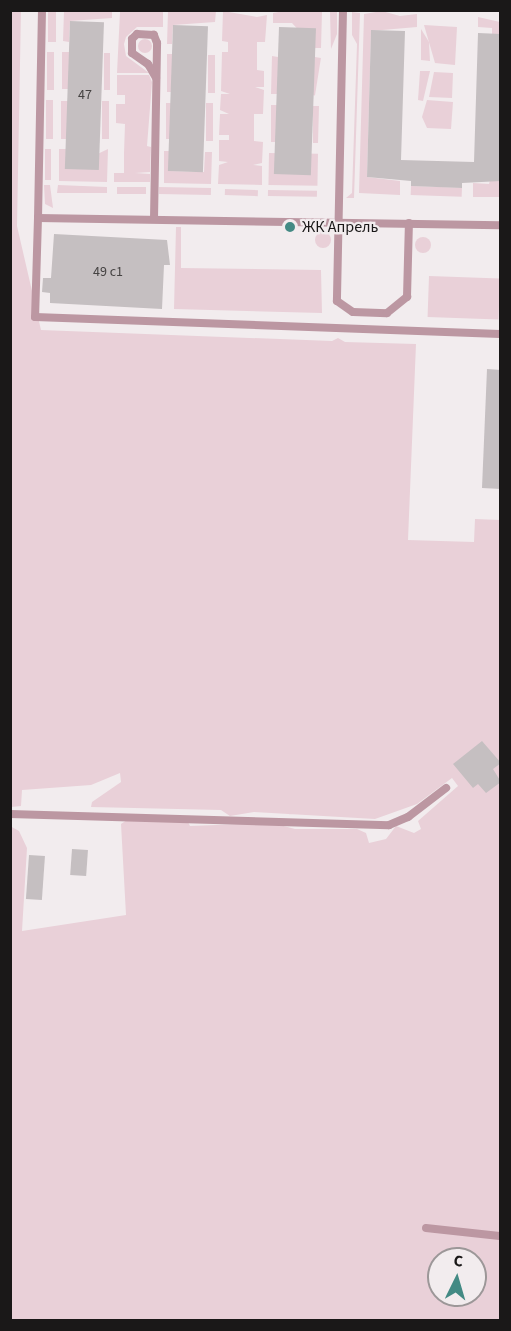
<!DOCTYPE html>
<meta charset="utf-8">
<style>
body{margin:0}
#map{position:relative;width:511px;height:1331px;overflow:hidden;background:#f2ecee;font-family:"Source Sans 3",sans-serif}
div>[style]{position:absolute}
.green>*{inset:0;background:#e9d0d8;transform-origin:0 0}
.round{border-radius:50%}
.building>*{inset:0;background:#c5bfc1;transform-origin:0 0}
.service>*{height:8px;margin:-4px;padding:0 4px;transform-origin:4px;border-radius:4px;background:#bc97a2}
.dots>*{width:16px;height:16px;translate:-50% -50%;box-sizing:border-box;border:3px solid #f2ecee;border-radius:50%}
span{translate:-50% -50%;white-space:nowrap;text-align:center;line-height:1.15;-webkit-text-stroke:4.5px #f2ecee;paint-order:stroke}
.number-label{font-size:14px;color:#454242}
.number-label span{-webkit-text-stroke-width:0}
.poi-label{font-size:16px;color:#1a1818}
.left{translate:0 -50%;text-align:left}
.frame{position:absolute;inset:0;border:12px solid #1a1818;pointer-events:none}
.north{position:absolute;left:427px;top:1247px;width:60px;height:60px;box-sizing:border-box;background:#f2ecee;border:2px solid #9c9798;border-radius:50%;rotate:5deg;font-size:16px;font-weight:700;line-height:24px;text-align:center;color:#1a1818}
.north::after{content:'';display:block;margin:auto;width:21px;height:27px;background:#438a84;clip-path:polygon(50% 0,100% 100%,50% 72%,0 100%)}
</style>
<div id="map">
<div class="green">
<div style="clip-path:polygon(evenodd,21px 10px,17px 226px,41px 330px,332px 341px,338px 338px,345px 342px,416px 344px,408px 540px,474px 542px,475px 519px,500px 520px,500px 1320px,11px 1320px,10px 826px,19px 831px,27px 848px,22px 931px,126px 915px,121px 824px,127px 820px,188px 822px,190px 826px,272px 823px,295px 829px,357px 829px,366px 833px,369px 843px,386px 839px,396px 826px,414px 833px,421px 829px,418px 821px,458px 786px,452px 778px,417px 804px,375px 819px,254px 812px,230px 816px,221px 810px,91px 807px,92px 802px,121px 782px,120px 773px,91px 785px,22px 790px,21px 806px,11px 807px,10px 11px,21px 10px,439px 1259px,475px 1259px,475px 1295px,439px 1295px,439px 1259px)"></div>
<div style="left:48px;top:11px;width:8px;height:31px"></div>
<div style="clip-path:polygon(64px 11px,112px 11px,112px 18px,70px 21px,69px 42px,63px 41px)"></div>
<div style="clip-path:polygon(163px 11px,163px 27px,137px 27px,126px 37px,124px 44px,126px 56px,149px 73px,117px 73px,120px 12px)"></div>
<div style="clip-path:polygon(168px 11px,216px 11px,215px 22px,173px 25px,172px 44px,167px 44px)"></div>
<div style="clip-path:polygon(223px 11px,257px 17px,267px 15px,265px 42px,257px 42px,257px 70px,264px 71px,264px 87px,255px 87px,264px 90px,263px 114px,254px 114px,254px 141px,263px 142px,262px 163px,253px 165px,262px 166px,262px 185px,218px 184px,219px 165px,228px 162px,219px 161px,219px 140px,229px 140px,229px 135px,219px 135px,220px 114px,229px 114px,220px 110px,221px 94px,230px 94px,221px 91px,222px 52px,228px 52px,228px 42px,222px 41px)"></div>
<div style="clip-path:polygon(284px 11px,322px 12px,321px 48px,315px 48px,292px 23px,273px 23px,273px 13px)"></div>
<div style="clip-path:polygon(382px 11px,400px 16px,417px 14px,417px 27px,371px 31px,367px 177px,400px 181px,400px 195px,359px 193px,364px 14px)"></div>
<div style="clip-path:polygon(330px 12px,337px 12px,337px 34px,331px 49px)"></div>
<div style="clip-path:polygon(352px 12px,360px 13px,354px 198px,346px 198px,352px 193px,357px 44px,352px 35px)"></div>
<div style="clip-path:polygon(478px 17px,500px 22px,500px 34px,492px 34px,492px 28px,478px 27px)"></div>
<div style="clip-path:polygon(424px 25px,457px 27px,455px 65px,435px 63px)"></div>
<div style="clip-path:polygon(421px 29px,429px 42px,430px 61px,421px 60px)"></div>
<div class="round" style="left:138px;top:39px;width:14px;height:14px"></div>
<div style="left:47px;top:52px;width:7px;height:38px"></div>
<div style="left:62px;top:52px;width:7px;height:37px"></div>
<div style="left:104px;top:53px;width:6px;height:37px"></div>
<div style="left:167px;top:54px;width:5px;height:38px"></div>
<div style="left:208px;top:55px;width:7px;height:38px"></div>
<div style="clip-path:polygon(272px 56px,278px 57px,278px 94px,271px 94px)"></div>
<div style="left:315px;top:57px;width:6px;height:38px;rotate:9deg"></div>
<div style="clip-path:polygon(420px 71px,430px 71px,423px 101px,418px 100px)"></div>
<div style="clip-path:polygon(434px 72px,453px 73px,452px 98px,429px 97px)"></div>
<div style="clip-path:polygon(117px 75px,149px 75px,152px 82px,147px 146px,151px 147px,150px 172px,135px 173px,150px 174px,150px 182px,114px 182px,114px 173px,124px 173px,124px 153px,125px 124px,116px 123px,116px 104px,125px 104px,125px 95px,117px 95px)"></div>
<div style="left:46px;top:100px;width:7px;height:39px"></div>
<div style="clip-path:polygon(427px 100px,453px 102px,451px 129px,427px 128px,422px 117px)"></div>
<div style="left:61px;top:101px;width:7px;height:38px"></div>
<div style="left:102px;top:101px;width:7px;height:38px"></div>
<div style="left:166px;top:103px;width:5px;height:36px"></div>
<div style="left:206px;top:103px;width:7px;height:38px"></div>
<div style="left:271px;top:105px;width:6px;height:37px"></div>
<div style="clip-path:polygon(313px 106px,319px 106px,318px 143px,313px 143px)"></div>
<div style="left:45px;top:149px;width:6px;height:31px"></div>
<div style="clip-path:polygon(59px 149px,66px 149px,66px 169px,108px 149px,107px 182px,59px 181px)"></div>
<div style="clip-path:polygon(164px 151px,170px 151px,169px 171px,204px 172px,205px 152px,212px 152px,211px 184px,164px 183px)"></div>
<div style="left:269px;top:153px;width:49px;height:32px;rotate:1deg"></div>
<div style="clip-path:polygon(490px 180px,500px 181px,500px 197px,473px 197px,473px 183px,489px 184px)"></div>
<div style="clip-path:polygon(44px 185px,50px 185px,53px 208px,45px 204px)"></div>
<div style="clip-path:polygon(58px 185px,107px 187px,107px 193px,57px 193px)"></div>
<div style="left:411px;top:186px;width:51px;height:9px;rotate:2deg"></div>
<div style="left:117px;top:187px;width:29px;height:7px"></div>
<div style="left:159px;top:187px;width:52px;height:7px;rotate:1deg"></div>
<div style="left:225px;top:189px;width:33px;height:6px;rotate:2deg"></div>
<div style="left:268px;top:190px;width:49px;height:6px;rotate:1deg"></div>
<div style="clip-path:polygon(176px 227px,181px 227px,181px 268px,321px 270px,322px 313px,174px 309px)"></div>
<div class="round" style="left:315px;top:232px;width:16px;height:16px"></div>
<div class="round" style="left:415px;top:237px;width:16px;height:16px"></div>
<div style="left:429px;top:276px;width:71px;height:41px;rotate:2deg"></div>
</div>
<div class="building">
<div style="left:70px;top:21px;width:34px;height:148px;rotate:2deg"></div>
<div style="left:173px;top:25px;width:35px;height:146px;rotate:2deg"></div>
<div style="left:279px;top:27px;width:37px;height:147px;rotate:2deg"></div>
<div style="clip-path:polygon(371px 30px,405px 31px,401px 160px,474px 162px,478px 33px,501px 34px,501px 181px,462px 183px,462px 188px,411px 186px,411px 181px,367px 177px)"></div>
<div style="clip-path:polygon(54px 234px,167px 240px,170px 265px,164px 265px,162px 309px,50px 303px,50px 293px,42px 292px,43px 278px,51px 278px)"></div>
<div style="clip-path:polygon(487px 369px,501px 370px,501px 489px,482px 488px)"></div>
<div style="clip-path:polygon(482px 741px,501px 763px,493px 769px,501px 782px,486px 793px,478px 784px,473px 788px,453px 764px)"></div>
<div style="left:72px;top:849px;width:16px;height:26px;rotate:4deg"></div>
<div style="left:29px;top:855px;width:16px;height:44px;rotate:4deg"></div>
</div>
<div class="service">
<div style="left:42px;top:10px;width:208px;rotate:91.1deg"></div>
<div style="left:38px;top:218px;width:462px;rotate:0.9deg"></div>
<div style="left:343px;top:10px;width:291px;rotate:91.2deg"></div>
<div style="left:337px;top:301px;width:19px;rotate:35deg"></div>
<div style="left:353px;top:312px;width:34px;rotate:2deg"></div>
<div style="left:387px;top:313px;width:26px;rotate:-39deg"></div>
<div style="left:407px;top:297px;width:74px;rotate:-88.5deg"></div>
<div style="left:38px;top:218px;width:99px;rotate:91.7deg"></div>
<div style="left:35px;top:317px;width:465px;rotate:2.1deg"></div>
<div style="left:154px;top:219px;width:176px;rotate:-89deg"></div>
<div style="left:157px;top:43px;width:9px;rotate:-111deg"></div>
<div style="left:154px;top:35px;width:17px;rotate:-177deg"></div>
<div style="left:137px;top:34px;width:7px;rotate:135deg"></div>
<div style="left:132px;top:39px;width:14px;rotate:90deg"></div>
<div style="left:132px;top:53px;width:19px;rotate:35deg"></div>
<div style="left:148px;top:64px;width:16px;rotate:60deg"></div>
<div style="left:10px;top:814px;width:379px;rotate:1.7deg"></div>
<div style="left:389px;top:825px;width:21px;rotate:-23deg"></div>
<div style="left:408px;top:817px;width:48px;rotate:-37.3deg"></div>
<div style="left:426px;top:1228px;width:74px;rotate:6.2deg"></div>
</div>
<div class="dots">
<div style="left:290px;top:227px;background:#438a84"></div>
</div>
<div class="number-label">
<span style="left:85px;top:95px">47</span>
<span style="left:108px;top:272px">49 с1</span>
</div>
<div class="poi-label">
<span class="left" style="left:302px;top:227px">ЖК Апрель</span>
</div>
<div class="frame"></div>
<div class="north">С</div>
</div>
